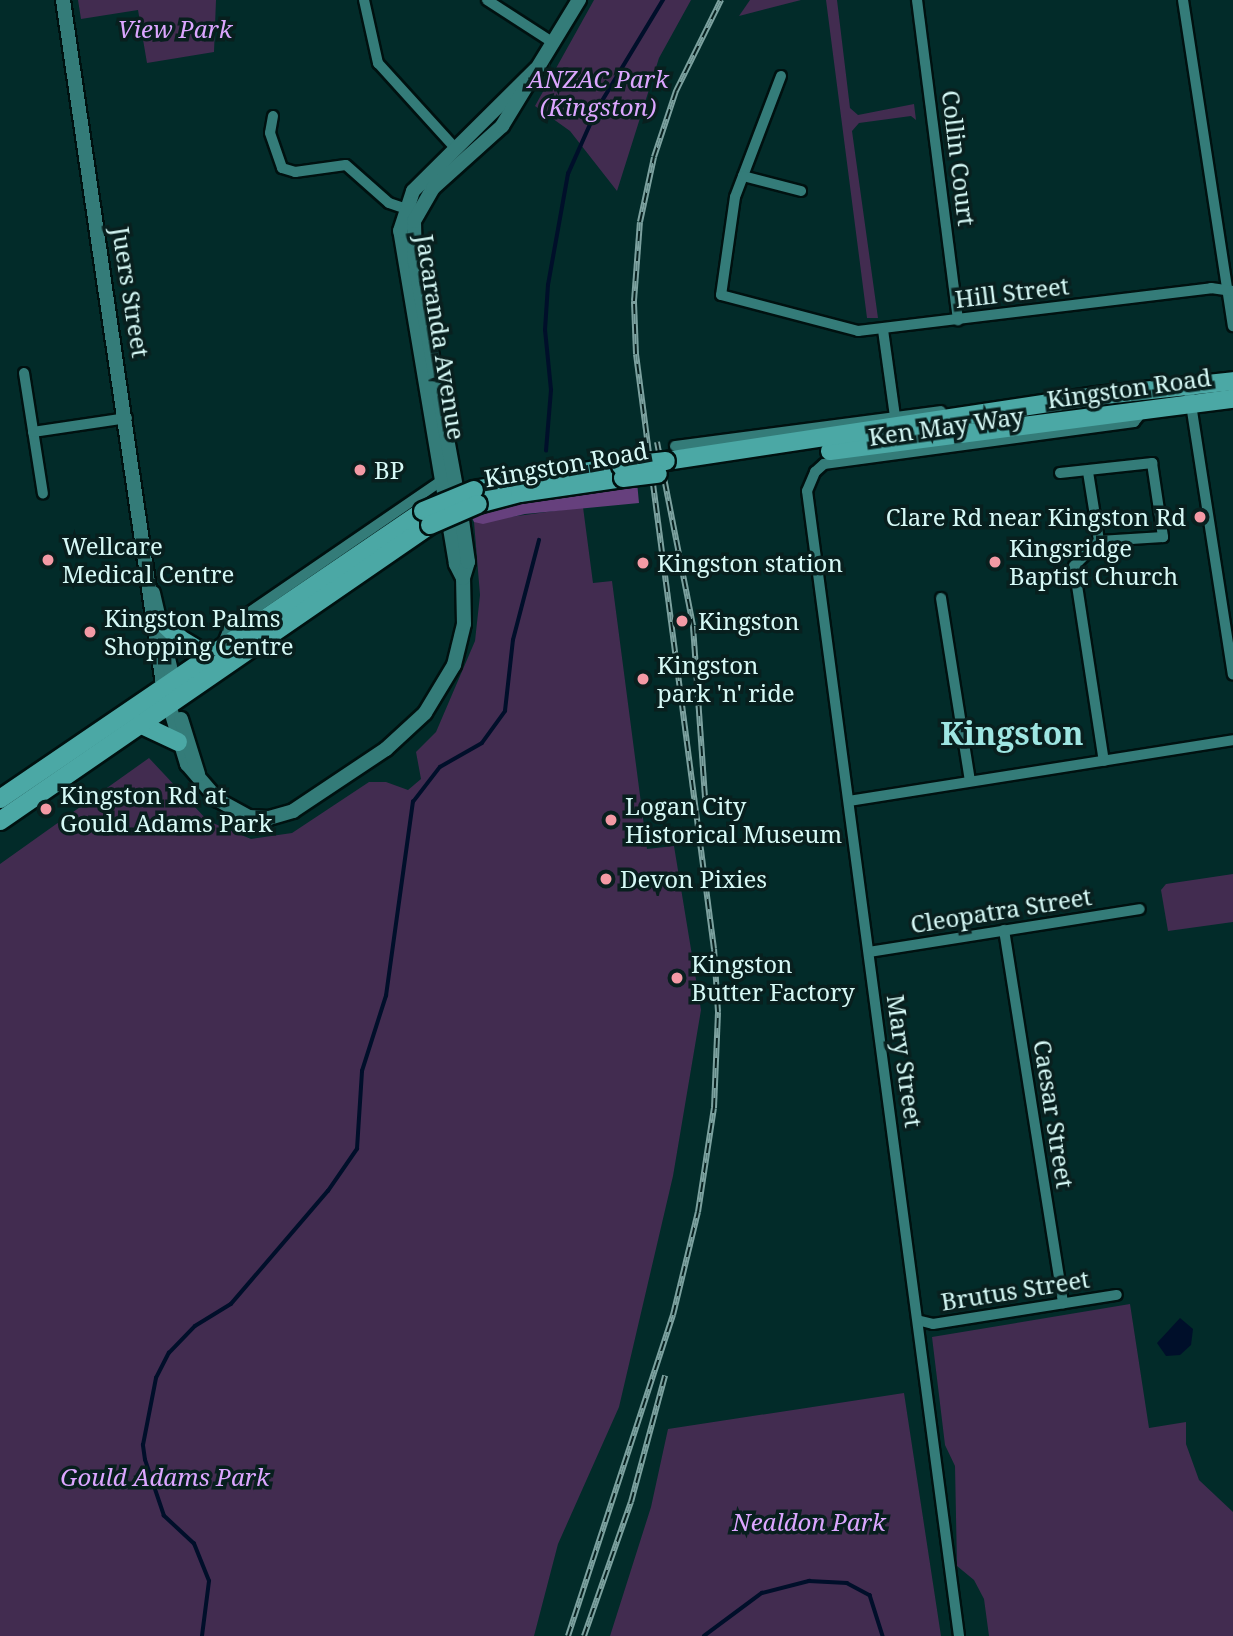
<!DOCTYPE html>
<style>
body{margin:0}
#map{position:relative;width:1233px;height:1636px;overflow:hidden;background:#022b29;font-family:"Noto Serif",serif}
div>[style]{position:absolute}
.green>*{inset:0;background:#422c50}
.forest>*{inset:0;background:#66407d}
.water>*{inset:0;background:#000f2a}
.stream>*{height:3.5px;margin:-1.75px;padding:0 1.75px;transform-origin:1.75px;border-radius:1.75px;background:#000f2a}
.roads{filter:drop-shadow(2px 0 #001110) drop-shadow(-2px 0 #001110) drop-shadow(0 2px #001110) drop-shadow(0 -2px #001110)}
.minor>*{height:10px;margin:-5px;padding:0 5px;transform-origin:5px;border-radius:5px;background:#347c79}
.tertiary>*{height:14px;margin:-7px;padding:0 7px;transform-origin:7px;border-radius:7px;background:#347c79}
.primary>*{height:18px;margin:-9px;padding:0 9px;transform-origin:9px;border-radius:9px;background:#4ba8a5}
.rail>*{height:6px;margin-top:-3px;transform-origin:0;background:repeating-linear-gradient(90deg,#081f1e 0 10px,#7ca19f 0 20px);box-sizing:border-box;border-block:2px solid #7ca19f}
.bridges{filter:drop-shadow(2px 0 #001110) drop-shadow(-2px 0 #001110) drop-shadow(0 2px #001110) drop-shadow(0 -2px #001110)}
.primary-bridge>*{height:18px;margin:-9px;padding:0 9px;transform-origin:9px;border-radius:9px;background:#4ba8a5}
.dots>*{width:19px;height:19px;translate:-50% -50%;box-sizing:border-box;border:4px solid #081f1e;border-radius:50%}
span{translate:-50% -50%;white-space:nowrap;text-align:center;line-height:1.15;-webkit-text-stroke:7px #081f1e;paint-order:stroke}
.park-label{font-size:24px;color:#dca6ff;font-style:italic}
.street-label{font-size:24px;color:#d6f9f6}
.poi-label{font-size:24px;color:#d6f9f6}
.left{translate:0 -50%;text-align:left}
.right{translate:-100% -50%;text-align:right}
.district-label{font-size:32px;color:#9ee6e2;font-weight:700}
</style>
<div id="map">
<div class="green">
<div style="clip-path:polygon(78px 0,216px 0,214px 52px,147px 63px,138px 10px,81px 19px)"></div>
<div style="clip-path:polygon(594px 0,691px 0,659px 58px,617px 191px,570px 131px,535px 106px)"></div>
<div style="clip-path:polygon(750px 0,801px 0,739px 16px)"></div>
<div style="clip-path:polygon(826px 0,837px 0,850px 108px,858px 115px,914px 104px,916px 120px,911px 116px,859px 123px,852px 131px,878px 318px,867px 318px)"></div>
<div style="clip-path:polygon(583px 507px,593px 583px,612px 581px,647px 849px,674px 846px,701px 1010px,673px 1176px,619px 1407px,558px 1544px,534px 1636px,0 1636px,0 864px,149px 758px,208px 821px,251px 839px,292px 833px,369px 782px,386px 782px,408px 790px,421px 779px,416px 752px,436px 732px,475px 641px,480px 595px,474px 522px)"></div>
<div style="clip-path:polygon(1233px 874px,1233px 922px,1168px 931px,1161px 890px,1166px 884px)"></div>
<div style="clip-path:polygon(1130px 1304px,1149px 1428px,1186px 1422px,1186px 1444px,1199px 1480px,1233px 1512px,1233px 1636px,989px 1636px,984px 1599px,974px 1580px,957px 1566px,955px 1466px,945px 1445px,932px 1337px)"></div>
<div style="clip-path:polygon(904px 1393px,941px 1636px,610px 1636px,651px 1507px,668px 1429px)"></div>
</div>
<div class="forest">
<div style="clip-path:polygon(637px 482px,639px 503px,525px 514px,483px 524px,474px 522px,470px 514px,518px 501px)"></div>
</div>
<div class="water">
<div style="clip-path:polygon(1180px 1318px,1193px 1329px,1191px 1345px,1180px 1355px,1166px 1356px,1157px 1343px)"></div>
</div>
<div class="stream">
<div style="left:546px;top:451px;width:61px;rotate:-85.3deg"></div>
<div style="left:551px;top:390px;width:60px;rotate:-95.7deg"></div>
<div style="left:545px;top:330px;width:45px;rotate:-86.2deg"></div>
<div style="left:548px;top:285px;width:113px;rotate:-79.8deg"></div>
<div style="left:568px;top:174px;width:69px;rotate:-66deg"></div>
<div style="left:596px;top:111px;width:130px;rotate:-58.9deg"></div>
<div style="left:202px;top:1636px;width:55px;rotate:-82.7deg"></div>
<div style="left:209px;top:1581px;width:40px;rotate:-112deg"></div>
<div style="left:194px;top:1544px;width:41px;rotate:-137deg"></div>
<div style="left:164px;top:1516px;width:59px;rotate:-108.7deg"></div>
<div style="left:145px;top:1460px;width:15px;rotate:-98deg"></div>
<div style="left:143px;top:1445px;width:68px;rotate:-79deg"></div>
<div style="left:156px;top:1378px;width:28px;rotate:-63deg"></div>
<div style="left:169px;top:1353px;width:37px;rotate:-46deg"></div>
<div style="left:195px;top:1326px;width:42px;rotate:-31.4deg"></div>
<div style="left:231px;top:1304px;width:149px;rotate:-49.4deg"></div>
<div style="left:328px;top:1191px;width:51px;rotate:-55.4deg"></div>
<div style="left:357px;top:1149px;width:78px;rotate:-86.3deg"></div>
<div style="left:362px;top:1071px;width:79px;rotate:-72.3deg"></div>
<div style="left:386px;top:996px;width:196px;rotate:-82.1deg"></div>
<div style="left:413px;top:802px;width:44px;rotate:-52.4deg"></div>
<div style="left:440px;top:767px;width:48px;rotate:-29.7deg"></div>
<div style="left:482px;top:743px;width:39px;rotate:-54deg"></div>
<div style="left:505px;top:711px;width:71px;rotate:-83.6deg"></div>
<div style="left:513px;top:640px;width:103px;rotate:-75.4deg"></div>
<div style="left:704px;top:1636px;width:72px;rotate:-36.6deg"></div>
<div style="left:762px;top:1593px;width:49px;rotate:-14.3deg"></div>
<div style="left:809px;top:1581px;width:38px;rotate:3deg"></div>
<div style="left:847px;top:1583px;width:26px;rotate:28deg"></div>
<div style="left:870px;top:1595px;width:43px;rotate:72.4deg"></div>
</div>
<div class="roads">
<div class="minor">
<div style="left:364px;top:0;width:65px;rotate:77.5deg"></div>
<div style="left:378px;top:63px;width:116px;rotate:47.8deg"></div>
<div style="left:487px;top:0;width:77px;rotate:32.9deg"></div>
<div style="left:917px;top:0;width:323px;rotate:82.7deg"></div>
<div style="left:1183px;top:0;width:330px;rotate:81.3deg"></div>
<div style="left:781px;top:76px;width:129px;rotate:110.8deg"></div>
<div style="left:735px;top:197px;width:99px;rotate:98.1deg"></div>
<div style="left:721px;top:295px;width:142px;rotate:14.7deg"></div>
<div style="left:858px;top:331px;width:356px;rotate:-6.9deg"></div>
<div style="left:1211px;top:288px;width:22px;rotate:8deg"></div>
<div style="left:273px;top:116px;width:17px;rotate:100deg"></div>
<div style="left:270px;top:133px;width:37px;rotate:71deg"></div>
<div style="left:282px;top:168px;width:14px;rotate:17deg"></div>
<div style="left:295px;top:172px;width:51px;rotate:-7.8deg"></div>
<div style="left:346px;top:165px;width:57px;rotate:41.5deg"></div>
<div style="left:389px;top:203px;width:24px;rotate:19deg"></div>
<div style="left:743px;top:176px;width:60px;rotate:14.5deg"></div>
<div style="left:883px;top:330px;width:88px;rotate:82.1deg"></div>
<div style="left:24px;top:373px;width:122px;rotate:81.1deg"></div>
<div style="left:1188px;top:385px;width:293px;rotate:81.2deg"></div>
<div style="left:33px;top:432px;width:95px;rotate:-8.5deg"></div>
<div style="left:675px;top:446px;width:268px;rotate:-7.5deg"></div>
<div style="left:1088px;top:472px;width:70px;rotate:80.9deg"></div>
<div style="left:1060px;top:473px;width:93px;rotate:-6.2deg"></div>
<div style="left:1152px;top:463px;width:75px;rotate:81.5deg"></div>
<div style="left:1163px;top:537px;width:64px;rotate:176.4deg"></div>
<div style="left:1099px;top:541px;width:35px;rotate:135deg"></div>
<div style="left:1074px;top:566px;width:197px;rotate:81.3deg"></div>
<div style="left:941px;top:598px;width:185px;rotate:81deg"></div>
<div style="left:223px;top:643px;width:16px;rotate:-68deg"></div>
<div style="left:229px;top:628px;width:19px;rotate:-39deg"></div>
<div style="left:244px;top:616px;width:239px;rotate:-34.4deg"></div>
<div style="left:849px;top:801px;width:389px;rotate:-9deg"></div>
<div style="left:1004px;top:930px;width:378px;rotate:81deg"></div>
<div style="left:869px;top:952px;width:274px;rotate:-9deg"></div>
<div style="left:921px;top:1321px;width:12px;rotate:14deg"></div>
<div style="left:933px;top:1324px;width:186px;rotate:-9deg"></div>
<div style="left:959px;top:1636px;width:1155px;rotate:-97.56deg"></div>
<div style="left:807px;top:491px;width:21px;rotate:-67deg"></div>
<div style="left:815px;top:472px;width:12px;rotate:-42deg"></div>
<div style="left:824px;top:464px;width:313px;rotate:-7.7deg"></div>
<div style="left:1134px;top:422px;width:14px;rotate:-51deg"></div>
</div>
<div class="tertiary">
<div style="left:63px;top:0;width:692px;rotate:81.69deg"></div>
<div style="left:163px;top:685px;width:83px;rotate:73.1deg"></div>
<div style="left:187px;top:764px;width:48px;rotate:49.3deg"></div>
<div style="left:218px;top:800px;width:35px;rotate:29deg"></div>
<div style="left:249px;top:817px;width:20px;rotate:3deg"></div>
<div style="left:269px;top:818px;width:25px;rotate:-16deg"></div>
<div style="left:293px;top:811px;width:112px;rotate:-33.7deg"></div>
<div style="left:386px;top:749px;width:53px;rotate:-42.7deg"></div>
<div style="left:425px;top:713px;width:56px;rotate:-58.9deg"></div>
<div style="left:454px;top:665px;width:42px;rotate:-76.3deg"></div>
<div style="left:464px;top:624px;width:46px;rotate:-91.2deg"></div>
<div style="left:463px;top:578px;width:16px;rotate:-117deg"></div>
<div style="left:456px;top:564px;width:338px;rotate:-99.5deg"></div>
<div style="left:400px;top:231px;width:42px;rotate:-72deg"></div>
<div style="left:413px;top:191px;width:173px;rotate:-44.8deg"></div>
<div style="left:463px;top:578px;width:17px;rotate:-73deg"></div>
<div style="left:468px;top:562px;width:42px;rotate:-98.1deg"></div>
<div style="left:462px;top:520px;width:261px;rotate:-100.4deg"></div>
<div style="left:415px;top:263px;width:42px;rotate:-91.4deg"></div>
<div style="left:414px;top:221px;width:38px;rotate:-60deg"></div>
<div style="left:433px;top:188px;width:93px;rotate:-41.9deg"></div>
<div style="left:502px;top:126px;width:148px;rotate:-58.6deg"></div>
<div style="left:153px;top:593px;width:98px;rotate:77deg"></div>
<div style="left:181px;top:719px;width:58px;rotate:72.8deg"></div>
</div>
<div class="primary">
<div style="left:830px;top:451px;width:406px;rotate:-7.4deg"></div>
<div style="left:666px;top:461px;width:435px;rotate:-8.6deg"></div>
<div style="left:1096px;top:396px;width:138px;rotate:-6.2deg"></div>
<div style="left:474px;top:490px;width:149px;rotate:-9.3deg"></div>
<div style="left:478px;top:504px;width:43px;rotate:-14.7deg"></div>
<div style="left:520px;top:493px;width:104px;rotate:-8.3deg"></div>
<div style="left:163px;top:623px;width:23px;rotate:43deg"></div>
<div style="left:180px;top:639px;width:31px;rotate:31deg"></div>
<div style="left:140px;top:724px;width:42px;rotate:25.3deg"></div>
<div style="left:0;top:799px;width:512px;rotate:-34.25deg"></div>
<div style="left:0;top:821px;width:522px;rotate:-34.54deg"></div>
</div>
</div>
<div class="rail">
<div style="left:657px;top:442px;width:187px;rotate:78.9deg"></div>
<div style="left:693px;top:626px;width:186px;rotate:86deg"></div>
<div style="left:568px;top:1636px;width:338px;rotate:-71.9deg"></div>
<div style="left:673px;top:1315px;width:106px;rotate:-76.4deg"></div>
<div style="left:698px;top:1212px;width:105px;rotate:-81.3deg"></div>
<div style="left:714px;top:1108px;width:96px;rotate:-87.6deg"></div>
<div style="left:718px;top:1012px;width:63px;rotate:-93.6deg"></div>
<div style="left:714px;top:949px;width:600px;rotate:-97.47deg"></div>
<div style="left:636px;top:354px;width:53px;rotate:-92.2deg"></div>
<div style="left:634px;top:301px;width:79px;rotate:-85.7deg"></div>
<div style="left:640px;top:222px;width:66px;rotate:-77.8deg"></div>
<div style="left:654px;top:157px;width:70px;rotate:-71.6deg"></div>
<div style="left:676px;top:91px;width:102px;rotate:-63.7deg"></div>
<div style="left:584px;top:1636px;width:142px;rotate:-70.7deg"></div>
<div style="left:631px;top:1502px;width:131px;rotate:-74.9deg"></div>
</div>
<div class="bridges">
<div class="primary-bridge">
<div style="left:621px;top:466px;width:45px;rotate:-6.3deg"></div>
<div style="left:623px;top:478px;width:35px;rotate:-7deg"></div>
<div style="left:423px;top:511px;width:55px;rotate:-22.4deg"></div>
<div style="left:430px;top:525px;width:52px;rotate:-23.6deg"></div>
</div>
</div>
<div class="dots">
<div style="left:360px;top:470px;background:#f49aa5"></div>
<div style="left:1200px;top:517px;background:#f49aa5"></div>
<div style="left:48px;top:560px;background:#f49aa5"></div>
<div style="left:995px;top:562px;background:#f49aa5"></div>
<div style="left:643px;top:563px;background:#f49aa5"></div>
<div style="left:682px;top:621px;background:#f49aa5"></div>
<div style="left:90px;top:632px;background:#f49aa5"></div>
<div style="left:643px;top:679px;background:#f49aa5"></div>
<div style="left:46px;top:809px;background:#f49aa5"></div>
<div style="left:611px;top:820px;background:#f49aa5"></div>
<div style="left:606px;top:879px;background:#f49aa5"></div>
<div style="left:677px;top:978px;background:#f49aa5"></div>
</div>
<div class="park-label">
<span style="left:175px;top:29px">View Park</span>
<span style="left:598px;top:93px">ANZAC Park<br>(Kingston)</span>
<span style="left:165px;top:1477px">Gould Adams Park</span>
<span style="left:809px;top:1522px">Nealdon Park</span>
</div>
<div class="street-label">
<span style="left:959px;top:158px;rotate:83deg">Collin Court</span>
<span style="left:131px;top:292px;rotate:81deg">Juers Street</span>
<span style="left:1012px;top:292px;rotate:-7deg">Hill Street</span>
<span style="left:441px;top:337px;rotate:81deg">Jacaranda Avenue</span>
<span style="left:1129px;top:388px;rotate:-8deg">Kingston Road</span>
<span style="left:946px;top:426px;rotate:-8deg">Ken May Way</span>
<span style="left:566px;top:464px;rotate:-10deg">Kingston Road</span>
<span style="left:1001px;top:910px;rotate:-9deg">Cleopatra Street</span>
<span style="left:905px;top:1061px;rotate:82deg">Mary Street</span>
<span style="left:1054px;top:1114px;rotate:81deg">Caesar Street</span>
<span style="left:1015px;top:1290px;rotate:-9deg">Brutus Street</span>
</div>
<div class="poi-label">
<span class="left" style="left:374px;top:470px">BP</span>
<span class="right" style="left:1186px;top:517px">Clare Rd near Kingston Rd</span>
<span class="left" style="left:62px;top:560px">Wellcare<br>Medical Centre</span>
<span class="left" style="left:1009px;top:562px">Kingsridge<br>Baptist Church</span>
<span class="left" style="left:657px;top:563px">Kingston station</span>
<span class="left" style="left:104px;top:632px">Kingston Palms<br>Shopping Centre</span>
<span class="left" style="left:698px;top:621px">Kingston</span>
<span class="left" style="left:657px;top:679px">Kingston<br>park 'n' ride</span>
<span class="left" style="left:60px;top:809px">Kingston Rd at<br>Gould Adams Park</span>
<span class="left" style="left:625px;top:820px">Logan City<br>Historical Museum</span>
<span class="left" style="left:620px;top:879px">Devon Pixies</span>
<span class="left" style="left:691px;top:978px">Kingston<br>Butter Factory</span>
</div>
<div class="district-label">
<span style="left:1012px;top:733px">Kingston</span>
</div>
</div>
